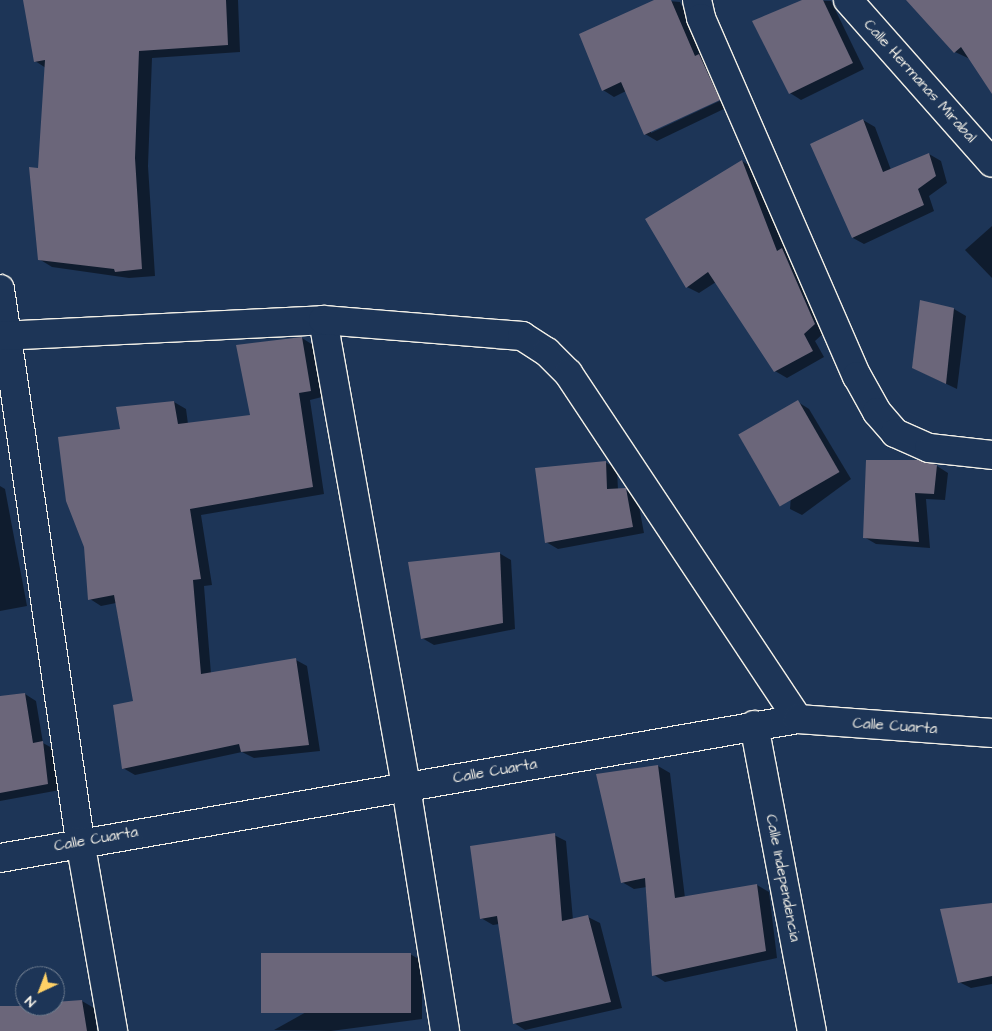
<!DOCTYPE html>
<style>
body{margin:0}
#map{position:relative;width:992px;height:1031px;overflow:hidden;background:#1d3557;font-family:"Architects Daughter",sans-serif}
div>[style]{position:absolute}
.shadow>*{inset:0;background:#0007}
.building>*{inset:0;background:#6b667a;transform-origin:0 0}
.roads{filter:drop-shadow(1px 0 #f4f1e8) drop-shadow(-1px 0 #f4f1e8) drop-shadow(0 1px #f4f1e8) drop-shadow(0 -1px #f4f1e8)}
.minor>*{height:28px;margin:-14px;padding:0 14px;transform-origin:14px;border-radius:14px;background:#1d3557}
span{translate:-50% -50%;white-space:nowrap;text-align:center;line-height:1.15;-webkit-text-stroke:4.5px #1d3557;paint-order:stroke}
.street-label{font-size:15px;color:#f4f1e8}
.north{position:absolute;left:15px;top:966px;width:50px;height:50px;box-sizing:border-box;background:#1d3557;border:1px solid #738091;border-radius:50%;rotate:223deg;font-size:14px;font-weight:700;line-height:20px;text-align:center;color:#f4f1e8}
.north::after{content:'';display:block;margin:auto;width:18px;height:22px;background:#ffd166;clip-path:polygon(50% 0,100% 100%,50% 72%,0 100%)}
</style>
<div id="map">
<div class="shadow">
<div style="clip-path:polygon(25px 0,238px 0,240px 52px,152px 58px,148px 166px,155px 276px,129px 278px,52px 267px,39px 259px,40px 169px,46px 68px,35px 61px)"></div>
<div style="clip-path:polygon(evenodd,657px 0,680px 2px,730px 106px,657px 141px,645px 134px,626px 91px,614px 97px,603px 90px,657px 0,725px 96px,726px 98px,651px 133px,651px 130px,725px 96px)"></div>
<div style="clip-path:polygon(806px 0,831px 1px,864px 69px,801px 100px,790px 93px)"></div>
<div style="clip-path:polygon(927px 0,992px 0,992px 92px,970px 59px,955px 52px,917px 10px)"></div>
<div style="clip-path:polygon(863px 120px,875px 127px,891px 170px,929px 154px,941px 161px,947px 183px,929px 196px,934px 211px,864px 244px,853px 238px)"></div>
<div style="clip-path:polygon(742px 161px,753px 168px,787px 253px,793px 256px,826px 331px,815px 341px,824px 357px,787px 378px,775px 371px,716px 282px,699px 293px,687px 287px)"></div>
<div style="clip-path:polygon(992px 226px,992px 278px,965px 250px)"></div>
<div style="clip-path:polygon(954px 309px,966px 316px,957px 389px,913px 368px)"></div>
<div style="clip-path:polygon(302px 338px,313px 345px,322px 397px,310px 400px,324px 494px,201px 515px,212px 585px,204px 586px,211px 674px,296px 660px,307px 666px,320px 751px,254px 758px,242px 752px,135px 775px,123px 768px,134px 702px,116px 603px,101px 606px,90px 599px,121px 430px,174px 402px,186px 409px,188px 424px,252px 417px)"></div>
<div style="clip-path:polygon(798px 402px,809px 409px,851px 479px,802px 515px,790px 509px)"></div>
<div style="clip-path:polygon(605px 462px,617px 469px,618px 490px,626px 490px,637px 496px,644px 533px,558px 549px,546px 542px)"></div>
<div style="clip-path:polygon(937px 466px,948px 473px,945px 500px,926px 499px,930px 548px,876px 544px,864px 537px)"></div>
<div style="clip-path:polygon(0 486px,5px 489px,27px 606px,0 611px)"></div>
<div style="clip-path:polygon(499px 553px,511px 560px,515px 629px,434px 645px,422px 638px)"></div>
<div style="clip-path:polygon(25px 694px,36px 701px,43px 743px,54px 749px,60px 790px,0 801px,0 698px)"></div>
<div style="clip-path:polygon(658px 766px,670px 773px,685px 898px,757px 885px,769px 892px,777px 958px,665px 982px,654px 975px,647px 887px,634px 889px,622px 882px)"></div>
<div style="clip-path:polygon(554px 835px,566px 841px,573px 920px,588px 917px,600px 923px,622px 1008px,525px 1030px,514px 1023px,499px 924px,493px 925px,481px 918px)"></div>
<div style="clip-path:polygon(992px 904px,992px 984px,971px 988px,959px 982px)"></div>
<div style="clip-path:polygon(410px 954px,422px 961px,422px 1019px,331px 1031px,274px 1030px)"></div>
<div style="clip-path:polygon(82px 1001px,94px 1008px,97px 1031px,0 1031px,0 1008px,55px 1006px,55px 1003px)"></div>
</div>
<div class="building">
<div style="clip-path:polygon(23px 0,226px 0,228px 45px,139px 51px,135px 158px,142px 269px,115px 272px,114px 269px,38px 260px,29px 167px,38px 168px,45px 60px,34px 62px)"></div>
<div style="clip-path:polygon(654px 0,671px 0,695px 56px,699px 54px,720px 100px,644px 135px,621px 82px,602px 91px,579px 34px)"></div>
<div style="clip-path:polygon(802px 0,823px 0,853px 63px,789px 94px,752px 21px)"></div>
<div style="clip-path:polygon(906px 0,992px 0,992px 94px,961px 47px,954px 53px)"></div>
<div style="clip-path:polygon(863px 119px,883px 172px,929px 153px,936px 176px,918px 189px,924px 205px,852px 238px,810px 144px)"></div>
<div style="clip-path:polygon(742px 160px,777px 251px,782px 248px,815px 324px,804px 334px,813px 351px,774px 372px,708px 272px,686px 288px,645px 219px)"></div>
<div style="clip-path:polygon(920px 300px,954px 308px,946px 384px,912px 368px)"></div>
<div style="clip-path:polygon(302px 337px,311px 391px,299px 393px,313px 487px,190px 509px,201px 579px,193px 580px,201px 674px,296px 658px,309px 745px,241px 752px,239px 744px,122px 769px,113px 705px,133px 701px,114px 595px,88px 600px,84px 547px,66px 501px,58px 437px,120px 429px,116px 407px,174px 401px,178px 424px,250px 415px,236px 345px)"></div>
<div style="left:798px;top:400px;width:83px;height:69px;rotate:60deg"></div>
<div style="clip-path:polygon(866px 460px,918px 460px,937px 465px,934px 494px,915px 493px,919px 542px,863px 538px)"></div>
<div style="clip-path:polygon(606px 461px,607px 489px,626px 488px,633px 527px,545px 543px,535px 468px)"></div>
<div style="clip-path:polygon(500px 552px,503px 623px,421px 639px,408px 562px)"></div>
<div style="clip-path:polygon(25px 693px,33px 743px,43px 741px,48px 784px,0 793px,0 696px)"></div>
<div style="clip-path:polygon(658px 765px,675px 898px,757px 884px,766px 951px,652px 976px,645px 878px,621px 883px,596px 774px)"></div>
<div style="clip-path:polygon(555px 833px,562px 921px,588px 915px,611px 1002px,513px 1024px,497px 916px,480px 919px,470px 846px)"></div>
<div style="clip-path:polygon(992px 903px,992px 976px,958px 983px,940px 909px)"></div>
<div style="left:411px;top:953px;width:60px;height:150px;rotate:90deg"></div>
<div style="clip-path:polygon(82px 1000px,87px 1031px,0 1031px,0 1006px,55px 1006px,55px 1002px)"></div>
</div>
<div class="roads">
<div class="minor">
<div style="left:697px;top:0;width:18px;rotate:77deg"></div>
<div style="left:701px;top:18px;width:391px;rotate:66.5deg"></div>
<div style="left:857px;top:376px;width:41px;rotate:60.9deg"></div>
<div style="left:877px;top:412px;width:28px;rotate:49deg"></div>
<div style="left:895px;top:433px;width:37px;rotate:24deg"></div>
<div style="left:929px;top:448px;width:63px;rotate:6.3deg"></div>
<div style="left:848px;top:0;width:217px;rotate:48.5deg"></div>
<div style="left:0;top:289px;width:558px;rotate:81.75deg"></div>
<div style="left:80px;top:841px;width:193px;rotate:80.1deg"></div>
<div style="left:323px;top:320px;width:474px;rotate:79.9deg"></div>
<div style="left:406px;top:787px;width:247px;rotate:80.9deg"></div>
<div style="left:0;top:336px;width:323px;rotate:-2.8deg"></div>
<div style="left:323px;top:320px;width:200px;rotate:4.6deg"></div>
<div style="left:522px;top:336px;width:30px;rotate:33deg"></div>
<div style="left:547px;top:352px;width:30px;rotate:45deg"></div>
<div style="left:568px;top:373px;width:415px;rotate:56.4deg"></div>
<div style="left:754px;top:725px;width:311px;rotate:79.3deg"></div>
<div style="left:0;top:858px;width:810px;rotate:-9.88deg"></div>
<div style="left:798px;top:719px;width:195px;rotate:4.1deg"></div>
</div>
</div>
<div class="street-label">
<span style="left:920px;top:81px;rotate:48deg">Calle Hermanas Mirabal</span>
<span style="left:895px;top:726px;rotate:4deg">Calle Cuarta</span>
<span style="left:495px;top:771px;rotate:-10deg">Calle Cuarta</span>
<span style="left:96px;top:839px;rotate:-10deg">Calle Cuarta</span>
<span style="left:783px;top:878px;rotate:79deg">Calle Independencia</span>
</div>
<div class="north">N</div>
</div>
